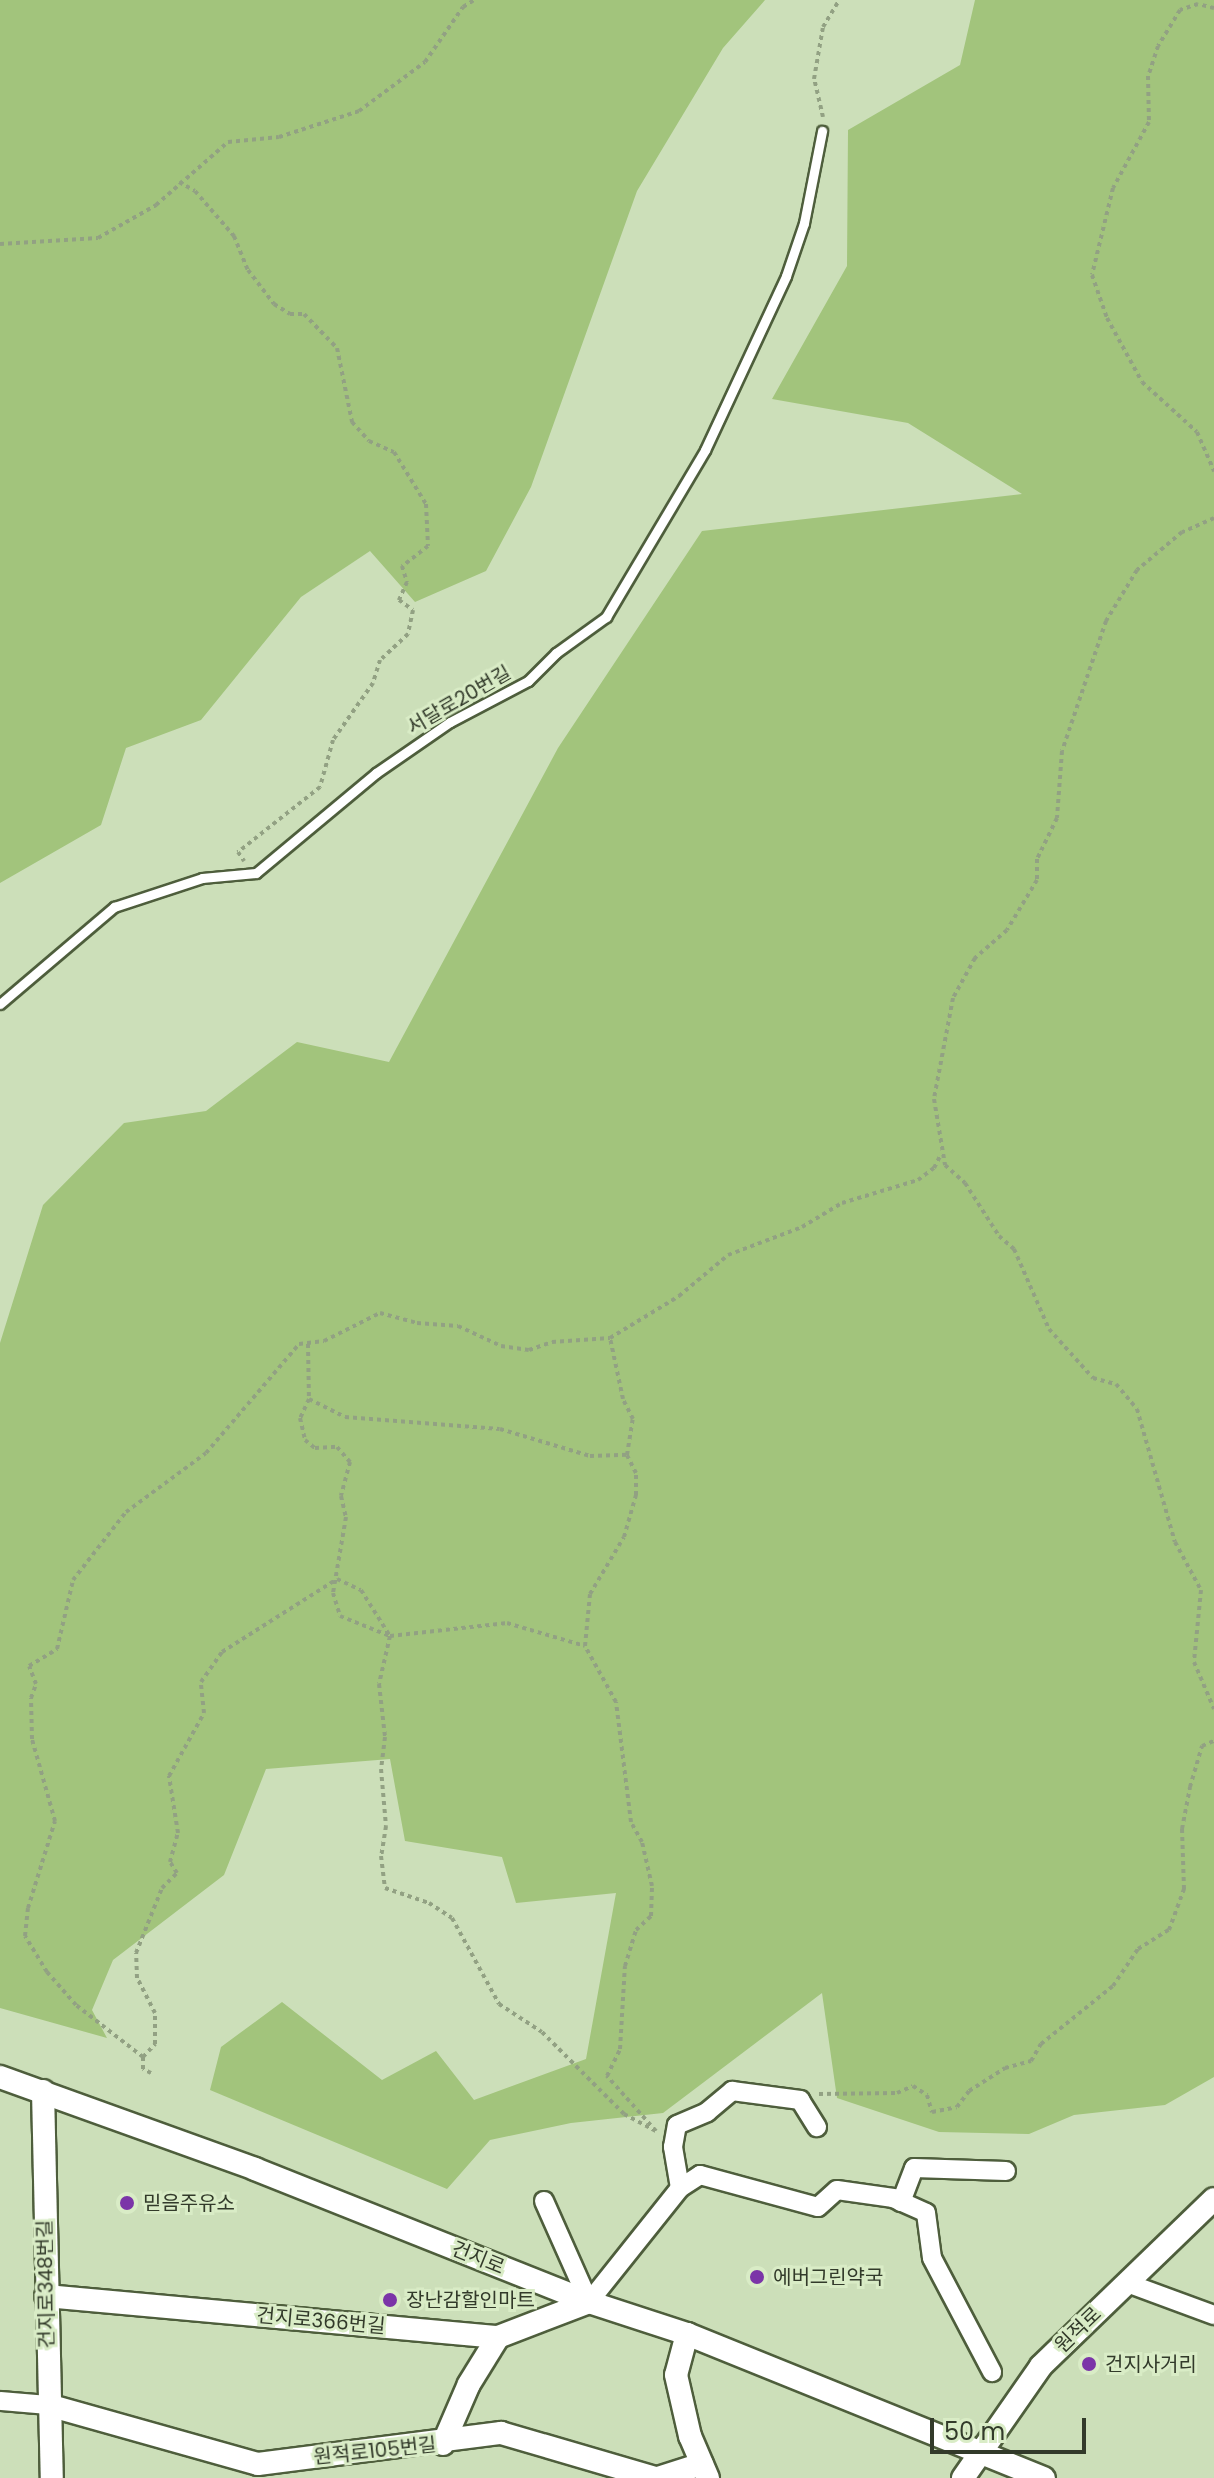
<!DOCTYPE html>
<meta charset="utf-8">
<style>
body{margin:0}
#map{position:relative;width:1214px;height:2478px;overflow:hidden;background:#ccdfb9;font-family:Poppins,"Noto Sans KR",sans-serif}
div>[style]{position:absolute}
.green>*{inset:0;background:#a2c47c}
.path>*{height:4px;margin-top:-2px;transform-origin:0;background:repeating-linear-gradient(90deg,#92a183 0 4px,transparent 0 8px)}
.roads{filter:drop-shadow(2px 0 #4e5e3c) drop-shadow(-2px 0 #4e5e3c) drop-shadow(0 2px #4e5e3c) drop-shadow(0 -2px #4e5e3c)}
.service>*{height:9px;margin:-4.5px;padding:0 4.5px;transform-origin:4.5px;border-radius:4.5px;background:#fff}
.minor>*{height:18px;margin:-9px;padding:0 9px;transform-origin:9px;border-radius:9px;background:#fff}
.tertiary>*{height:22px;margin:-11px;padding:0 11px;transform-origin:11px;border-radius:11px;background:#fff}
.dots>*{width:22px;height:22px;translate:-50% -50%;box-sizing:border-box;border:4px solid #d9ecc6;border-radius:50%}
span{translate:-50% -50%;white-space:nowrap;text-align:center;line-height:1.15;-webkit-text-stroke:6px #d9ecc6;paint-order:stroke}
.street-label{font-size:20px;color:#323a2a}
.poi-label{font-size:20px;color:#323a2a}
.left{translate:0 -50%;text-align:left}
.scale{position:absolute;left:930px;top:2418px;width:156px;height:36px;box-sizing:border-box;border:4px solid #323a2a;border-top:0;padding-left:10px;font-size:24px;line-height:28px;white-space:nowrap;color:#323a2a;-webkit-text-stroke:6px #d9ecc6;paint-order:stroke}
</style>
<div id="map">
<div class="green">
<div style="clip-path:polygon(0 0,765px 0,723px 48px,637px 191px,531px 487px,486px 571px,415px 602px,370px 551px,301px 597px,201px 720px,126px 748px,101px 825px,0 883px)"></div>
<div style="clip-path:polygon(975px 0,1214px 0,1214px 2077px,1165px 2105px,1074px 2115px,1029px 2134px,939px 2132px,837px 2098px,822px 1993px,663px 2113px,571px 2123px,490px 2140px,447px 2189px,210px 2090px,221px 2047px,282px 2002px,382px 2080px,436px 2051px,474px 2100px,586px 2059px,616px 1893px,516px 1903px,502px 1857px,405px 1841px,390px 1759px,266px 1769px,224px 1875px,113px 1960px,92px 2010px,107px 2038px,0 2008px,0 1343px,43px 1205px,124px 1123px,206px 1111px,297px 1042px,389px 1062px,558px 748px,702px 531px,1022px 494px,908px 423px,772px 399px,847px 266px,848px 130px,960px 65px)"></div>
</div>
<div class="path">
<div style="left:1214px;top:8px;width:16px;rotate:-166deg"></div>
<div style="left:1198px;top:4px;width:19px;rotate:162deg"></div>
<div style="left:1180px;top:10px;width:42px;rotate:121.4deg"></div>
<div style="left:1158px;top:46px;width:32px;rotate:108deg"></div>
<div style="left:1148px;top:76px;width:46px;rotate:88.8deg"></div>
<div style="left:1149px;top:122px;width:75px;rotate:118.6deg"></div>
<div style="left:1113px;top:188px;width:89px;rotate:103.6deg"></div>
<div style="left:1092px;top:275px;width:46px;rotate:70.8deg"></div>
<div style="left:1107px;top:318px;width:73px;rotate:61.3deg"></div>
<div style="left:1142px;top:382px;width:74px;rotate:42.3deg"></div>
<div style="left:1197px;top:432px;width:43px;rotate:66.4deg"></div>
<div style="left:823px;top:117px;width:39px;rotate:-103deg"></div>
<div style="left:814px;top:79px;width:53px;rotate:-80.2deg"></div>
<div style="left:823px;top:27px;width:31px;rotate:-59deg"></div>
<div style="left:179px;top:182px;width:18px;rotate:29deg"></div>
<div style="left:195px;top:191px;width:60px;rotate:49.1deg"></div>
<div style="left:234px;top:236px;width:37px;rotate:68deg"></div>
<div style="left:248px;top:270px;width:43px;rotate:52.6deg"></div>
<div style="left:274px;top:304px;width:19px;rotate:32deg"></div>
<div style="left:290px;top:314px;width:14px"></div>
<div style="left:304px;top:314px;width:47px;rotate:45.9deg"></div>
<div style="left:337px;top:348px;width:76px;rotate:78.5deg"></div>
<div style="left:352px;top:422px;width:25px;rotate:48deg"></div>
<div style="left:369px;top:441px;width:27px;rotate:24deg"></div>
<div style="left:394px;top:452px;width:61px;rotate:58.4deg"></div>
<div style="left:426px;top:504px;width:42px;rotate:87.3deg"></div>
<div style="left:428px;top:546px;width:33px;rotate:142deg"></div>
<div style="left:402px;top:566px;width:17px;rotate:73deg"></div>
<div style="left:407px;top:582px;width:20px;rotate:114deg"></div>
<div style="left:399px;top:600px;width:17px;rotate:36deg"></div>
<div style="left:413px;top:610px;width:25px;rotate:102deg"></div>
<div style="left:408px;top:634px;width:38px;rotate:137deg"></div>
<div style="left:380px;top:660px;width:24px;rotate:107deg"></div>
<div style="left:373px;top:683px;width:70px;rotate:125.1deg"></div>
<div style="left:333px;top:740px;width:49px;rotate:105.5deg"></div>
<div style="left:320px;top:787px;width:105px;rotate:141.6deg"></div>
<div style="left:238px;top:852px;width:11px;rotate:56deg"></div>
<div style="left:0;top:244px;width:98px;rotate:-3.5deg"></div>
<div style="left:98px;top:238px;width:67px;rotate:-29.6deg"></div>
<div style="left:156px;top:205px;width:96px;rotate:-41.2deg"></div>
<div style="left:228px;top:142px;width:51px;rotate:-5.6deg"></div>
<div style="left:279px;top:137px;width:84px;rotate:-18deg"></div>
<div style="left:359px;top:111px;width:82px;rotate:-36.6deg"></div>
<div style="left:425px;top:62px;width:67px;rotate:-55.4deg"></div>
<div style="left:463px;top:7px;width:13px;rotate:-32deg"></div>
<div style="left:1214px;top:518px;width:35px;rotate:156deg"></div>
<div style="left:1182px;top:532px;width:59px;rotate:139.8deg"></div>
<div style="left:1137px;top:570px;width:60px;rotate:121.3deg"></div>
<div style="left:1106px;top:621px;width:137px;rotate:108.7deg"></div>
<div style="left:1062px;top:751px;width:67px;rotate:94.3deg"></div>
<div style="left:1057px;top:818px;width:46px;rotate:116deg"></div>
<div style="left:1037px;top:859px;width:21px;rotate:90deg"></div>
<div style="left:1037px;top:880px;width:58px;rotate:121deg"></div>
<div style="left:1007px;top:930px;width:43px;rotate:138.8deg"></div>
<div style="left:975px;top:958px;width:46px;rotate:118.8deg"></div>
<div style="left:953px;top:998px;width:103px;rotate:100.7deg"></div>
<div style="left:934px;top:1099px;width:67px;rotate:80.5deg"></div>
<div style="left:945px;top:1165px;width:27px;rotate:42deg"></div>
<div style="left:965px;top:1183px;width:63px;rotate:57.3deg"></div>
<div style="left:999px;top:1236px;width:20px;rotate:41deg"></div>
<div style="left:1014px;top:1249px;width:87px;rotate:66.4deg"></div>
<div style="left:1049px;top:1329px;width:66px;rotate:48.1deg"></div>
<div style="left:1093px;top:1378px;width:24px;rotate:15deg"></div>
<div style="left:1116px;top:1384px;width:33px;rotate:50deg"></div>
<div style="left:1137px;top:1409px;width:138px;rotate:74.1deg"></div>
<div style="left:1175px;top:1542px;width:55px;rotate:61.6deg"></div>
<div style="left:1201px;top:1590px;width:72px;rotate:95.6deg"></div>
<div style="left:1194px;top:1662px;width:51px;rotate:66.9deg"></div>
<div style="left:308px;top:1344px;width:55px;rotate:89deg"></div>
<div style="left:309px;top:1399px;width:21px;rotate:115deg"></div>
<div style="left:300px;top:1418px;width:23px;rotate:77deg"></div>
<div style="left:305px;top:1440px;width:13px;rotate:39deg"></div>
<div style="left:315px;top:1448px;width:22px;rotate:-3deg"></div>
<div style="left:337px;top:1447px;width:20px;rotate:49deg"></div>
<div style="left:350px;top:1462px;width:35px;rotate:105deg"></div>
<div style="left:341px;top:1496px;width:22px;rotate:77deg"></div>
<div style="left:346px;top:1517px;width:77px;rotate:99.7deg"></div>
<div style="left:333px;top:1593px;width:24px;rotate:73deg"></div>
<div style="left:340px;top:1616px;width:54px;rotate:21.8deg"></div>
<div style="left:390px;top:1636px;width:118px;rotate:-6.3deg"></div>
<div style="left:507px;top:1623px;width:81px;rotate:16.4deg"></div>
<div style="left:309px;top:1399px;width:40px;rotate:26.6deg"></div>
<div style="left:345px;top:1417px;width:155px;rotate:4.4deg"></div>
<div style="left:500px;top:1429px;width:94px;rotate:16.7deg"></div>
<div style="left:590px;top:1456px;width:37px;rotate:-2deg"></div>
<div style="left:143px;top:2057px;width:85px;rotate:-142.2deg"></div>
<div style="left:76px;top:2005px;width:44px;rotate:-131.3deg"></div>
<div style="left:47px;top:1972px;width:42px;rotate:-121.4deg"></div>
<div style="left:25px;top:1936px;width:28px;rotate:-84deg"></div>
<div style="left:28px;top:1908px;width:91px;rotate:-72.8deg"></div>
<div style="left:55px;top:1821px;width:85px;rotate:-105.7deg"></div>
<div style="left:32px;top:1739px;width:41px;rotate:-91.4deg"></div>
<div style="left:31px;top:1698px;width:15px;rotate:-70deg"></div>
<div style="left:36px;top:1684px;width:19px;rotate:-111deg"></div>
<div style="left:29px;top:1666px;width:33px;rotate:-31deg"></div>
<div style="left:57px;top:1649px;width:71px;rotate:-76.9deg"></div>
<div style="left:73px;top:1580px;width:86px;rotate:-52.1deg"></div>
<div style="left:126px;top:1512px;width:99px;rotate:-36.4deg"></div>
<div style="left:206px;top:1453px;width:143px;rotate:-49.5deg"></div>
<div style="left:299px;top:1344px;width:25px;rotate:-7deg"></div>
<div style="left:324px;top:1341px;width:63px;rotate:-26.6deg"></div>
<div style="left:380px;top:1313px;width:38px;rotate:15deg"></div>
<div style="left:417px;top:1323px;width:41px;rotate:4.2deg"></div>
<div style="left:458px;top:1326px;width:47px;rotate:24.9deg"></div>
<div style="left:501px;top:1346px;width:28px;rotate:8deg"></div>
<div style="left:529px;top:1350px;width:24px;rotate:-19deg"></div>
<div style="left:552px;top:1342px;width:58px;rotate:-3.9deg"></div>
<div style="left:610px;top:1338px;width:81px;rotate:-31.3deg"></div>
<div style="left:679px;top:1296px;width:64px;rotate:-39.9deg"></div>
<div style="left:728px;top:1255px;width:79px;rotate:-20.7deg"></div>
<div style="left:802px;top:1227px;width:47px;rotate:-31deg"></div>
<div style="left:842px;top:1203px;width:79px;rotate:-16.8deg"></div>
<div style="left:918px;top:1180px;width:20px;rotate:-37deg"></div>
<div style="left:934px;top:1168px;width:16px;rotate:-63deg"></div>
<div style="left:151px;top:2073px;width:9px;rotate:-153deg"></div>
<div style="left:143px;top:2069px;width:12px;rotate:-90deg"></div>
<div style="left:143px;top:2057px;width:18px;rotate:-47deg"></div>
<div style="left:155px;top:2044px;width:31px;rotate:-90deg"></div>
<div style="left:155px;top:2013px;width:39px;rotate:-117deg"></div>
<div style="left:137px;top:1978px;width:25px;rotate:-92deg"></div>
<div style="left:136px;top:1953px;width:70px;rotate:-68.2deg"></div>
<div style="left:162px;top:1888px;width:21px;rotate:-45deg"></div>
<div style="left:177px;top:1873px;width:13px;rotate:-122deg"></div>
<div style="left:170px;top:1862px;width:30px;rotate:-75deg"></div>
<div style="left:178px;top:1833px;width:58px;rotate:-99deg"></div>
<div style="left:169px;top:1776px;width:72px;rotate:-60.9deg"></div>
<div style="left:204px;top:1713px;width:31px;rotate:-96deg"></div>
<div style="left:201px;top:1682px;width:37px;rotate:-55deg"></div>
<div style="left:222px;top:1652px;width:136px;rotate:-32.4deg"></div>
<div style="left:337px;top:1579px;width:26px;rotate:25deg"></div>
<div style="left:361px;top:1590px;width:54px;rotate:57.8deg"></div>
<div style="left:390px;top:1636px;width:49px;rotate:102.9deg"></div>
<div style="left:379px;top:1684px;width:53px;rotate:83.5deg"></div>
<div style="left:385px;top:1737px;width:32px;rotate:97deg"></div>
<div style="left:381px;top:1769px;width:57px;rotate:85deg"></div>
<div style="left:386px;top:1826px;width:30px;rotate:99deg"></div>
<div style="left:381px;top:1856px;width:32px;rotate:83deg"></div>
<div style="left:385px;top:1888px;width:46px;rotate:18.8deg"></div>
<div style="left:429px;top:1903px;width:27px;rotate:33deg"></div>
<div style="left:452px;top:1918px;width:98px;rotate:61.3deg"></div>
<div style="left:499px;top:2004px;width:51px;rotate:33.1deg"></div>
<div style="left:542px;top:2032px;width:116px;rotate:45deg"></div>
<div style="left:624px;top:2114px;width:36px;rotate:28deg"></div>
<div style="left:656px;top:2131px;width:74px;rotate:-131.7deg"></div>
<div style="left:607px;top:2076px;width:30px;rotate:-64deg"></div>
<div style="left:620px;top:2049px;width:83px;rotate:-86.6deg"></div>
<div style="left:625px;top:1966px;width:38px;rotate:-73deg"></div>
<div style="left:636px;top:1930px;width:21px;rotate:-43deg"></div>
<div style="left:651px;top:1916px;width:30px;rotate:-88deg"></div>
<div style="left:652px;top:1886px;width:45px;rotate:-102.8deg"></div>
<div style="left:642px;top:1842px;width:23px;rotate:-119deg"></div>
<div style="left:631px;top:1822px;width:121px;rotate:-97.1deg"></div>
<div style="left:616px;top:1702px;width:64px;rotate:-119deg"></div>
<div style="left:585px;top:1646px;width:52px;rotate:-84.5deg"></div>
<div style="left:590px;top:1594px;width:66px;rotate:-59.2deg"></div>
<div style="left:624px;top:1537px;width:44px;rotate:-74.1deg"></div>
<div style="left:636px;top:1495px;width:22px;rotate:-90deg"></div>
<div style="left:636px;top:1473px;width:20px;rotate:-117deg"></div>
<div style="left:627px;top:1455px;width:36px;rotate:-81deg"></div>
<div style="left:633px;top:1419px;width:22px;rotate:-117deg"></div>
<div style="left:623px;top:1399px;width:62px;rotate:-102deg"></div>
<div style="left:819px;top:2094px;width:78px;rotate:-0.7deg"></div>
<div style="left:897px;top:2093px;width:17px;rotate:-24deg"></div>
<div style="left:913px;top:2086px;width:17px;rotate:33deg"></div>
<div style="left:927px;top:2095px;width:18px;rotate:74deg"></div>
<div style="left:932px;top:2112px;width:25px;rotate:-11deg"></div>
<div style="left:957px;top:2107px;width:20px;rotate:-53deg"></div>
<div style="left:969px;top:2091px;width:43px;rotate:-32.6deg"></div>
<div style="left:1005px;top:2068px;width:27px;rotate:-15deg"></div>
<div style="left:1031px;top:2061px;width:20px;rotate:-60deg"></div>
<div style="left:1041px;top:2044px;width:92px;rotate:-38.9deg"></div>
<div style="left:1113px;top:1986px;width:45px;rotate:-56deg"></div>
<div style="left:1138px;top:1949px;width:36px;rotate:-32deg"></div>
<div style="left:1169px;top:1930px;width:44px;rotate:-69.9deg"></div>
<div style="left:1184px;top:1889px;width:60px;rotate:-91.9deg"></div>
<div style="left:1182px;top:1829px;width:43px;rotate:-79.2deg"></div>
<div style="left:1190px;top:1787px;width:43px;rotate:-73.7deg"></div>
<div style="left:1202px;top:1746px;width:13px;rotate:-23deg"></div>
</div>
<div class="roads">
<div class="service">
<div style="left:0;top:1004px;width:150px;rotate:-40.4deg"></div>
<div style="left:114px;top:907px;width:93px;rotate:-18.2deg"></div>
<div style="left:202px;top:878px;width:54px;rotate:-5.3deg"></div>
<div style="left:256px;top:873px;width:156px;rotate:-39.8deg"></div>
<div style="left:376px;top:773px;width:90px;rotate:-34.6deg"></div>
<div style="left:450px;top:722px;width:88px;rotate:-27.7deg"></div>
<div style="left:528px;top:681px;width:40px;rotate:-45deg"></div>
<div style="left:556px;top:653px;width:62px;rotate:-35.8deg"></div>
<div style="left:606px;top:617px;width:194px;rotate:-59.3deg"></div>
<div style="left:705px;top:450px;width:192px;rotate:-65deg"></div>
<div style="left:786px;top:276px;width:56px;rotate:-71.2deg"></div>
<div style="left:804px;top:223px;width:94px;rotate:-78.9deg"></div>
</div>
<div class="minor">
<div style="left:680px;top:2188px;width:24px;rotate:-33deg"></div>
<div style="left:700px;top:2175px;width:122px;rotate:15.2deg"></div>
<div style="left:818px;top:2207px;width:25px;rotate:-42deg"></div>
<div style="left:837px;top:2190px;width:57px;rotate:8.1deg"></div>
<div style="left:893px;top:2198px;width:36px;rotate:24deg"></div>
<div style="left:926px;top:2213px;width:45px;rotate:82.4deg"></div>
<div style="left:932px;top:2258px;width:129px;rotate:62.2deg"></div>
<div style="left:544px;top:2201px;width:111px;rotate:66deg"></div>
<div style="left:589px;top:2302px;width:146px;rotate:-51.4deg"></div>
<div style="left:680px;top:2188px;width:42px;rotate:-99.7deg"></div>
<div style="left:673px;top:2147px;width:22px;rotate:-80deg"></div>
<div style="left:677px;top:2125px;width:33px;rotate:-23deg"></div>
<div style="left:707px;top:2112px;width:33px;rotate:-40deg"></div>
<div style="left:732px;top:2091px;width:69px;rotate:7.5deg"></div>
<div style="left:800px;top:2100px;width:32px;rotate:58deg"></div>
<div style="left:901px;top:2202px;width:36px;rotate:-69deg"></div>
<div style="left:914px;top:2168px;width:92px;rotate:1.9deg"></div>
<div style="left:1127px;top:2283px;width:93px;rotate:20.2deg"></div>
<div style="left:0;top:2401px;width:48px;rotate:4.8deg"></div>
</div>
<div class="tertiary">
<div style="left:0;top:2077px;width:271px;rotate:19.8deg"></div>
<div style="left:255px;top:2169px;width:360px;rotate:21.7deg"></div>
<div style="left:589px;top:2302px;width:103px;rotate:18.1deg"></div>
<div style="left:687px;top:2334px;width:385px;rotate:22deg"></div>
<div style="left:43px;top:2091px;width:387px;rotate:88.7deg"></div>
<div style="left:46px;top:2296px;width:454px;rotate:5.2deg"></div>
<div style="left:498px;top:2337px;width:97px;rotate:-21deg"></div>
<div style="left:687px;top:2334px;width:42px;rotate:105deg"></div>
<div style="left:676px;top:2375px;width:63px;rotate:77.1deg"></div>
<div style="left:690px;top:2436px;width:46px;rotate:66.8deg"></div>
<div style="left:48px;top:2405px;width:218px;rotate:15.7deg"></div>
<div style="left:258px;top:2464px;width:245px;rotate:-7.3deg"></div>
<div style="left:501px;top:2433px;width:160px;rotate:16.3deg"></div>
<div style="left:443px;top:2444px;width:65px;rotate:-66.6deg"></div>
<div style="left:469px;top:2384px;width:55px;rotate:-58.3deg"></div>
<div style="left:658px;top:2478px;width:46px;rotate:-17.7deg"></div>
<div style="left:963px;top:2478px;width:136px;rotate:-55.1deg"></div>
<div style="left:1041px;top:2366px;width:240px;rotate:-44deg"></div>
</div>
</div>
<div class="dots">
<div style="left:127px;top:2203px;background:#7b35a8"></div>
<div style="left:757px;top:2277px;background:#7b35a8"></div>
<div style="left:390px;top:2300px;background:#7b35a8"></div>
<div style="left:1089px;top:2364px;background:#7b35a8"></div>
</div>
<div class="street-label">
<span style="left:459px;top:700px;rotate:-30deg">서달로20번길</span>
<span style="left:478px;top:2258px;rotate:22deg">건지로</span>
<span style="left:46px;top:2284px;rotate:-91deg">건지로348번길</span>
<span style="left:321px;top:2321px;rotate:5deg">건지로366번길</span>
<span style="left:1078px;top:2330px;rotate:-44deg">원적로</span>
<span style="left:375px;top:2451px;rotate:-6deg">원적로105번길</span>
</div>
<div class="poi-label">
<span class="left" style="left:143px;top:2203px">믿음주유소</span>
<span class="left" style="left:773px;top:2277px">에버그린약국</span>
<span class="left" style="left:406px;top:2300px">장난감할인마트</span>
<span class="left" style="left:1105px;top:2364px">건지사거리</span>
</div>
<div class="scale">50 m</div>
</div>
